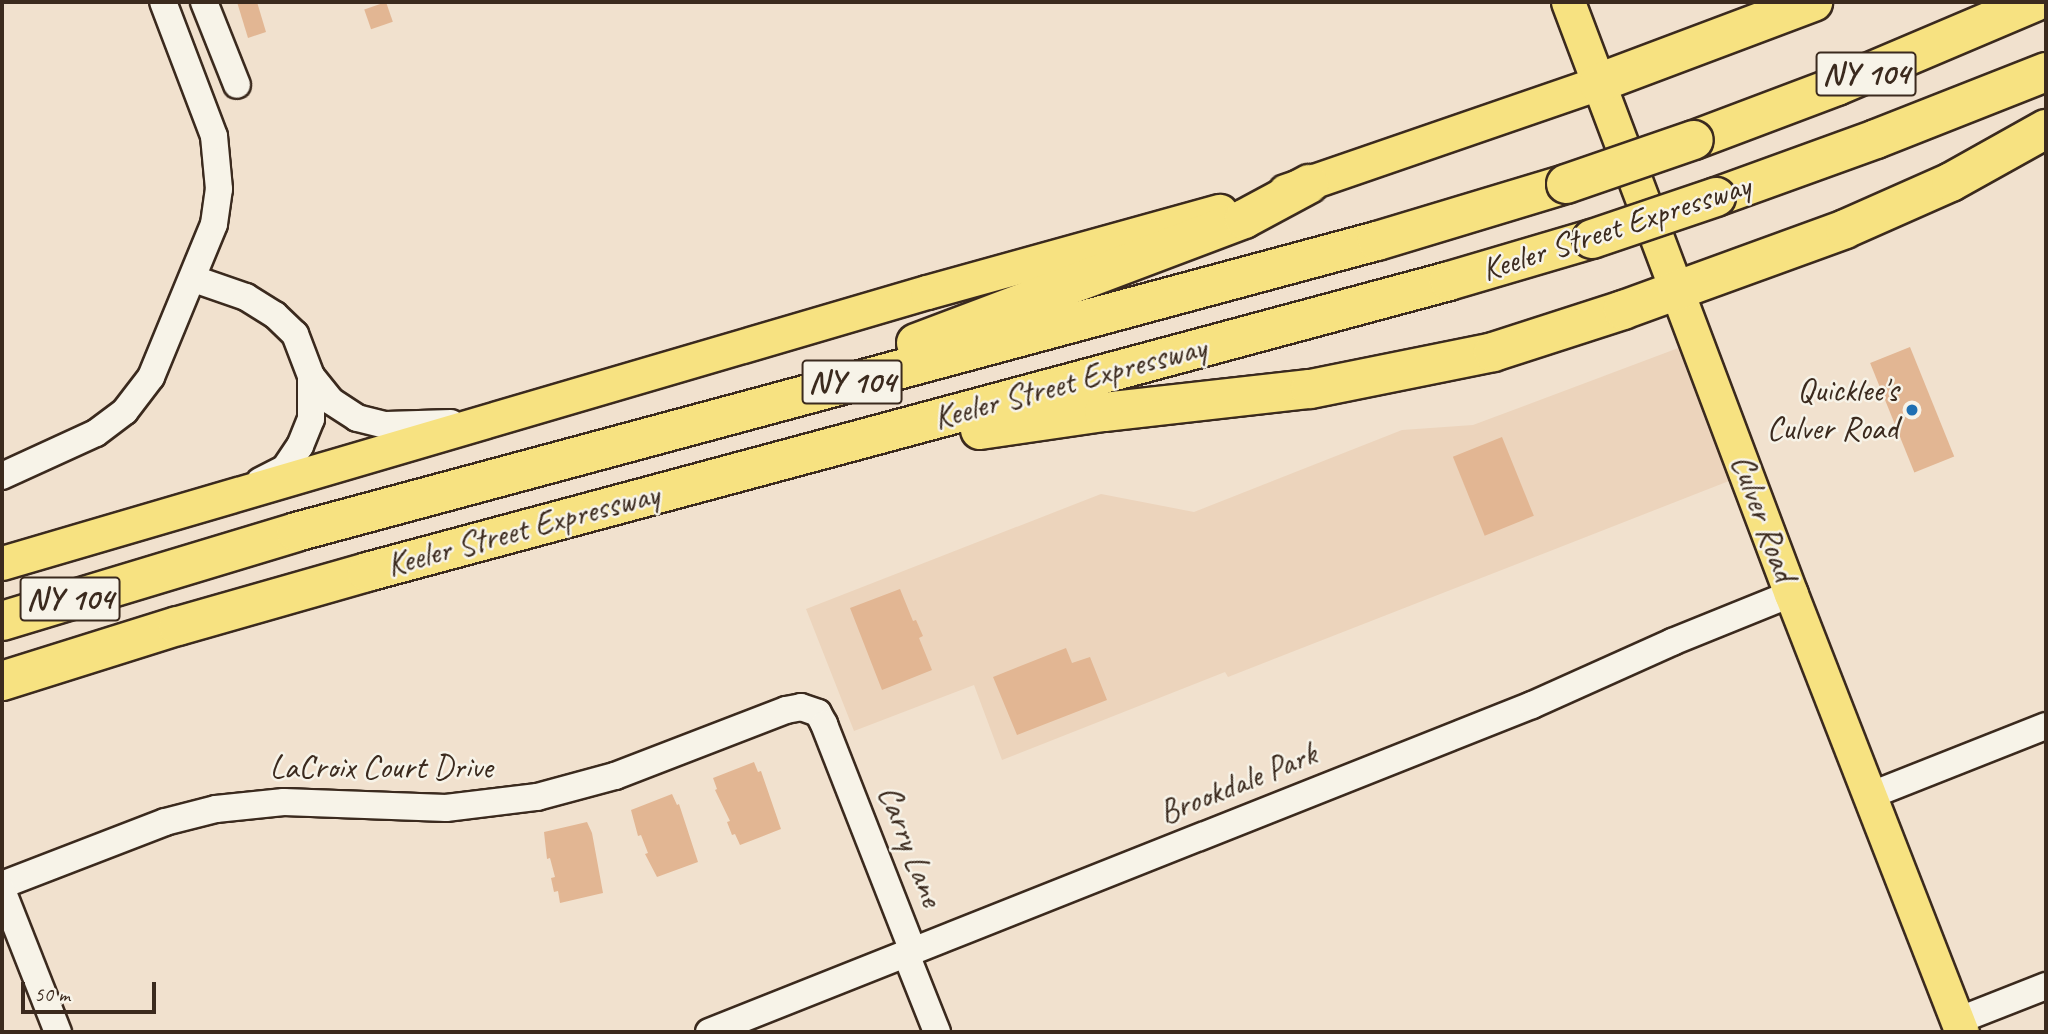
<!DOCTYPE html>
<style>
body{margin:0}
#map{position:relative;width:2048px;height:1034px;overflow:hidden;background:#f1e1ce;font-family:Caveat,sans-serif}
div>[style]{position:absolute}
.built>*{inset:0;background:#ecd4bc}
.building>*{inset:0;background:#e2b693;transform-origin:0 0}
.roads{filter:drop-shadow(2px 0 #3b2a1e) drop-shadow(-2px 0 #3b2a1e) drop-shadow(0 2px #3b2a1e) drop-shadow(0 -2px #3b2a1e)}
.minor>*{height:26px;margin:-13px;padding:0 13px;transform-origin:13px;border-radius:13px;background:#f7f3e8}
.major>*{height:33px;margin:-16.5px;padding:0 16.5px;transform-origin:16.5px;border-radius:16.5px;background:#f7e281}
.highway>*{height:38px;margin:-19px;padding:0 19px;transform-origin:19px;border-radius:19px;background:#f7e281}
.bridges{filter:drop-shadow(2px 0 #3b2a1e) drop-shadow(-2px 0 #3b2a1e) drop-shadow(0 2px #3b2a1e) drop-shadow(0 -2px #3b2a1e)}
.highway-bridge>*{height:38px;margin:-19px;padding:0 19px;transform-origin:19px;border-radius:19px;background:#f7e281}
.dots>*{width:19px;height:19px;translate:-50% -50%;box-sizing:border-box;border:4px solid #f7f3e8;border-radius:50%}
span{translate:-50% -50%;white-space:nowrap;text-align:center;line-height:1.15;-webkit-text-stroke:5px #f7f3e8;paint-order:stroke}
.shield-label span{padding:2px 5px;background:#f7f3e8;border:2px solid;border-radius:5px;-webkit-text-stroke-width:0}
.shield-label{font-size:32px;color:#3b2a1e;font-weight:700}
.street-label{font-size:33px;color:#3b2a1e}
.poi-label{font-size:33px;color:#3b2a1e}
.right{translate:-100% -50%;text-align:right}
.frame{position:absolute;inset:0;border:4px solid #3b2a1e;pointer-events:none}
.scale{position:absolute;left:21px;top:982px;width:135px;height:32px;box-sizing:border-box;border:4px solid #3b2a1e;border-top:0;padding-left:9px;font-size:21px;line-height:24px;white-space:nowrap;color:#3b2a1e;-webkit-text-stroke:5px #f7f3e8;paint-order:stroke}
</style>
<div id="map">
<div class="built">
<div style="clip-path:polygon(1681px 347px,1729px 481px,1228px 677px,1225px 672px,1002px 760px,974px 685px,854px 731px,806px 609px,1101px 494px,1194px 512px,1402px 430px,1473px 425px)"></div>
</div>
<div class="building">
<div style="clip-path:polygon(237px 2px,257px 2px,266px 32px,248px 38px)"></div>
<div style="left:386px;top:2px;width:21px;height:23px;rotate:71deg"></div>
<div style="left:1910px;top:347px;width:118px;height:43px;rotate:68deg"></div>
<div style="left:1502px;top:437px;width:85px;height:53px;rotate:68deg"></div>
<div style="clip-path:polygon(900px 589px,913px 621px,916px 620px,923px 636px,919px 638px,932px 670px,882px 690px,850px 608px)"></div>
<div style="clip-path:polygon(1066px 648px,1072px 663px,1090px 657px,1107px 700px,1017px 735px,993px 677px)"></div>
<div style="clip-path:polygon(754px 762px,758px 772px,761px 771px,781px 829px,740px 845px,735px 834px,732px 835px,727px 822px,730px 821px,715px 790px,717px 789px,713px 778px)"></div>
<div style="clip-path:polygon(672px 794px,677px 805px,679px 804px,698px 862px,657px 877px,645px 854px,648px 853px,641px 835px,638px 836px,631px 810px)"></div>
<div style="clip-path:polygon(587px 822px,592px 833px,603px 893px,560px 903px,558px 891px,554px 892px,551px 878px,555px 877px,550px 858px,547px 859px,544px 832px)"></div>
</div>
<div class="roads">
<div class="minor">
<div style="left:204px;top:2px;width:89px;rotate:68.3deg"></div>
<div style="left:194px;top:279px;width:55px;rotate:19.1deg"></div>
<div style="left:246px;top:297px;width:34px;rotate:32deg"></div>
<div style="left:275px;top:315px;width:28px;rotate:44deg"></div>
<div style="left:295px;top:334px;width:45px;rotate:69.1deg"></div>
<div style="left:311px;top:376px;width:32px;rotate:51deg"></div>
<div style="left:331px;top:401px;width:31px;rotate:33deg"></div>
<div style="left:357px;top:418px;width:30px;rotate:14deg"></div>
<div style="left:386px;top:425px;width:65px;rotate:-1.8deg"></div>
<div style="left:2px;top:476px;width:103px;rotate:-24.6deg"></div>
<div style="left:96px;top:433px;width:36px;rotate:-37deg"></div>
<div style="left:125px;top:411px;width:43px;rotate:-52.6deg"></div>
<div style="left:151px;top:377px;width:165px;rotate:-67.6deg"></div>
<div style="left:214px;top:224px;width:35px;rotate:-82deg"></div>
<div style="left:219px;top:189px;width:53px;rotate:-95.4deg"></div>
<div style="left:214px;top:136px;width:143px;rotate:-110.8deg"></div>
<div style="left:260px;top:481px;width:28px;rotate:-27deg"></div>
<div style="left:285px;top:468px;width:27px;rotate:-56deg"></div>
<div style="left:300px;top:446px;width:29px;rotate:-68deg"></div>
<div style="left:311px;top:419px;width:43px;rotate:-90deg"></div>
<div style="left:1869px;top:796px;width:190px;rotate:-21.6deg"></div>
<div style="left:2px;top:885px;width:175px;rotate:-21.1deg"></div>
<div style="left:165px;top:822px;width:53px;rotate:-14.3deg"></div>
<div style="left:216px;top:809px;width:68px;rotate:-5.9deg"></div>
<div style="left:284px;top:802px;width:162px;rotate:2.1deg"></div>
<div style="left:446px;top:808px;width:92px;rotate:-6.9deg"></div>
<div style="left:537px;top:797px;width:81px;rotate:-15.1deg"></div>
<div style="left:615px;top:776px;width:183px;rotate:-21.1deg"></div>
<div style="left:786px;top:710px;width:15px;rotate:-11deg"></div>
<div style="left:801px;top:707px;width:18px;rotate:19deg"></div>
<div style="left:818px;top:713px;width:13px;rotate:61deg"></div>
<div style="left:824px;top:724px;width:244px;rotate:68.6deg"></div>
<div style="left:2px;top:890px;width:153px;rotate:68.5deg"></div>
<div style="left:906px;top:954px;width:84px;rotate:68.3deg"></div>
<div style="left:1957px;top:1021px;width:96px;rotate:-21.5deg"></div>
<div style="left:709px;top:1032px;width:886px;rotate:-21.67deg"></div>
<div style="left:1532px;top:705px;width:154px;rotate:-24.2deg"></div>
<div style="left:1672px;top:642px;width:128px;rotate:-22deg"></div>
</div>
<div class="major">
<div style="left:1568px;top:2px;width:633px;rotate:69.36deg"></div>
<div style="left:1791px;top:594px;width:470px;rotate:68.7deg"></div>
<div style="left:1285px;top:191px;width:331px;rotate:-19deg"></div>
<div style="left:2px;top:563px;width:964px;rotate:-16.33deg"></div>
<div style="left:927px;top:292px;width:304px;rotate:-15.5deg"></div>
</div>
<div class="highway">
<div style="left:1598px;top:83px;width:230px;rotate:-20.6deg"></div>
<div style="left:1694px;top:140px;width:153px;rotate:-20.7deg"></div>
<div style="left:1837px;top:86px;width:215px;rotate:-23deg"></div>
<div style="left:1716px;top:197px;width:170px;rotate:-19.9deg"></div>
<div style="left:1876px;top:139px;width:183px;rotate:-21.5deg"></div>
<div style="left:916px;top:343px;width:351px;rotate:-20.7deg"></div>
<div style="left:1244px;top:219px;width:74px;rotate:-28.3deg"></div>
<div style="left:980px;top:430px;width:125px;rotate:-8.3deg"></div>
<div style="left:1104px;top:412px;width:207px;rotate:-6.4deg"></div>
<div style="left:1310px;top:389px;width:187px;rotate:-11.4deg"></div>
<div style="left:1493px;top:352px;width:137px;rotate:-17.9deg"></div>
<div style="left:1623px;top:310px;width:236px;rotate:-20deg"></div>
<div style="left:1845px;top:229px;width:116px;rotate:-23.9deg"></div>
<div style="left:1951px;top:182px;width:109px;rotate:-29.2deg"></div>
<div style="left:2px;top:621px;width:307px;rotate:-16.8deg"></div>
<div style="left:296px;top:532px;width:1119px;rotate:-15.07deg"></div>
<div style="left:1377px;top:241px;width:197px;rotate:-16.8deg"></div>
<div style="left:2px;top:681px;width:184px;rotate:-17.4deg"></div>
<div style="left:178px;top:626px;width:197px;rotate:-15.9deg"></div>
<div style="left:367px;top:572px;width:1120px;rotate:-15.05deg"></div>
<div style="left:1449px;top:281px;width:149px;rotate:-16.4deg"></div>
</div>
</div>
<div class="bridges">
<div class="highway-bridge">
<div style="left:1566px;top:184px;width:135px;rotate:-19deg"></div>
<div style="left:1592px;top:239px;width:131px;rotate:-18.7deg"></div>
</div>
</div>
<div class="dots">
<div style="left:1912px;top:410px;background:#1f6fb2"></div>
</div>
<div class="shield-label">
<span style="left:1866px;top:74px">NY 104</span>
<span style="left:852px;top:382px">NY 104</span>
<span style="left:70px;top:599px">NY 104</span>
</div>
<div class="street-label">
<span style="left:1616px;top:228px;rotate:-18deg">Keeler Street Expressway</span>
<span style="left:1070px;top:383px;rotate:-15deg">Keeler Street Expressway</span>
<span style="left:1763px;top:518px;rotate:70deg">Culver Road</span>
<span style="left:523px;top:530px;rotate:-15deg">Keeler Street Expressway</span>
<span style="left:381px;top:768px">LaCroix Court Drive</span>
<span style="left:1238px;top:784px;rotate:-22deg">Brookdale Park</span>
<span style="left:910px;top:846px;rotate:69deg">Carry Lane</span>
</div>
<div class="poi-label">
<span class="right" style="left:1898px;top:410px">Quicklee's<br>Culver Road</span>
</div>
<div class="frame"></div>
<div class="scale">50 m</div>
</div>
